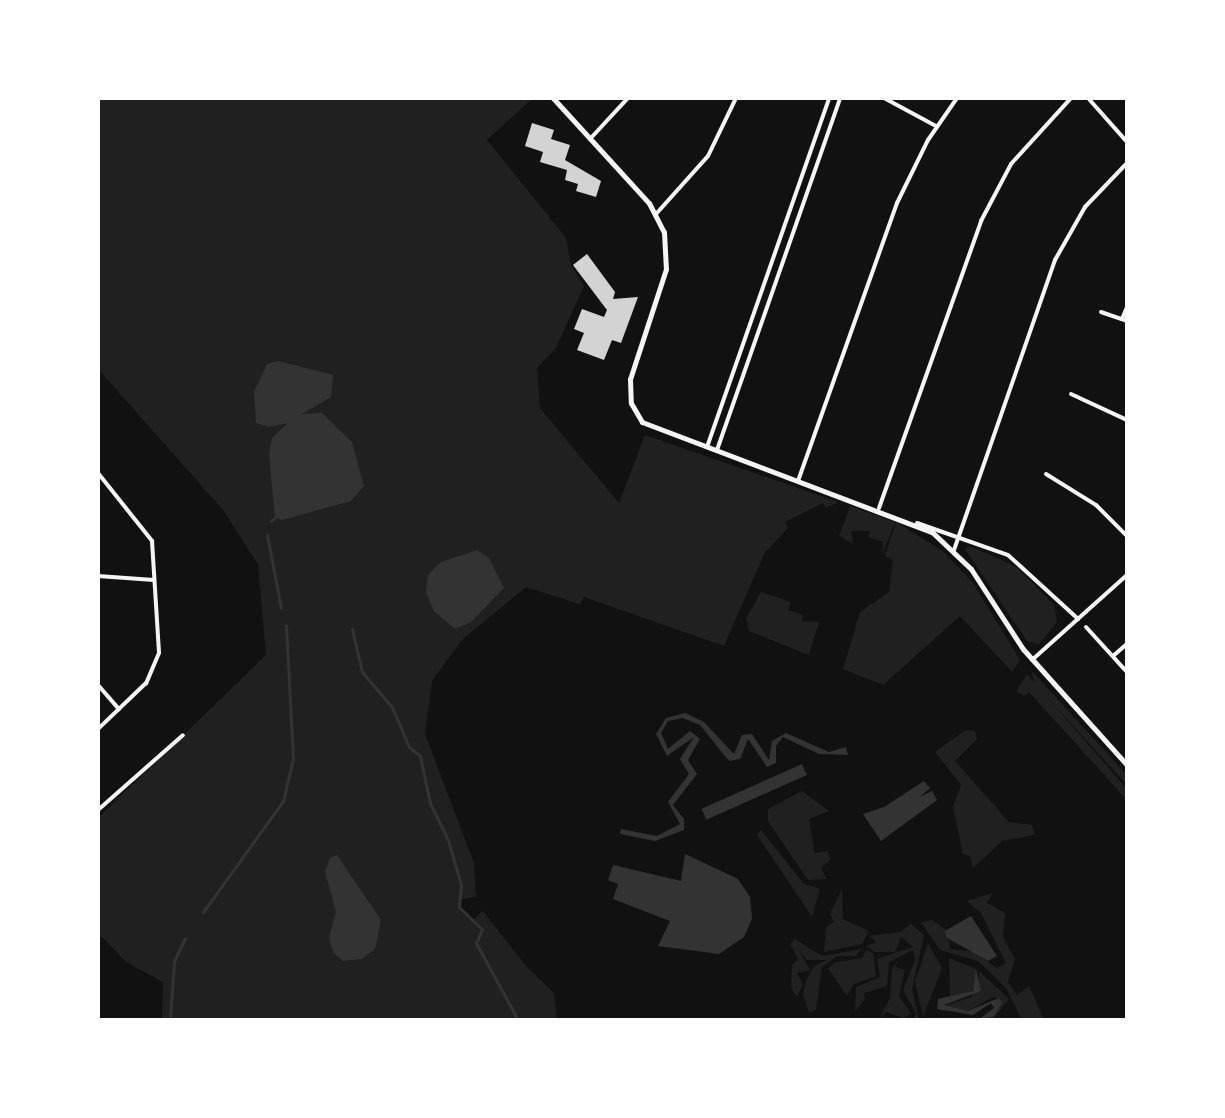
<!DOCTYPE html>
<style>
body{margin:0}
#map{position:relative;width:1225px;height:1118px;overflow:hidden;background:#111;font-family:"Golos Text",sans-serif}
div>[style]{position:absolute}
.green>*{inset:0;background:#202020}
.water>*{inset:0;background:#333;transform-origin:0 0}
.stream>*{height:3px;margin:-1.5px;padding:0 1.5px;transform-origin:1.5px;border-radius:1.5px;background:#333}
.building>*{inset:0;background:#d3d3d3}
.minor>*{height:4px;margin:-2px;padding:0 2px;transform-origin:2px;border-radius:2px;background:#f5f5f5}
.tertiary>*{height:5px;margin:-2.5px;padding:0 2.5px;transform-origin:2.5px;border-radius:2.5px;background:#f5f5f5}
span{translate:-50% -50%;white-space:nowrap;text-align:center;line-height:1.15;-webkit-text-stroke:6px #fff;paint-order:stroke}
.frame{position:absolute;inset:0;border:100px solid #fff;pointer-events:none}
</style>
<div id="map">
<div class="green">
<div style="clip-path:polygon(98px 98px,533px 98px,487px 140px,566px 238px,571px 265px,584px 286px,556px 348px,537px 368px,540px 408px,619px 503px,645px 435px,838px 502px,826px 508px,823px 503px,785px 522px,788px 528px,765px 552px,724px 646px,584px 597px,580px 604px,526px 587px,463px 639px,432px 681px,425px 734px,474px 863px,476px 897px,459px 900px,459px 907px,473px 920px,483px 911px,526px 966px,554px 993px,557px 1020px,162px 1020px,163px 982px,126px 962px,98px 933px,98px 818px,266px 655px,258px 564px,223px 510px,98px 369px)"></div>
<div style="clip-path:polygon(850px 506px,895px 522px,883px 553px,883px 542px,868px 537px,870px 531px,851px 531px,853px 544px,839px 536px)"></div>
<div style="clip-path:polygon(896px 522px,944px 552px,973px 583px,1020px 660px,1012px 672px,960px 616px,883px 685px,843px 669px,860px 612px,889px 592px,893px 560px,885px 556px)"></div>
<div style="clip-path:polygon(970px 546px,1017px 567px,1054px 605px,1057px 622px,1039px 644px,1027px 641px,965px 549px)"></div>
<div style="clip-path:polygon(761px 592px,791px 602px,788px 610px,803px 615px,802px 621px,819px 622px,809px 655px,749px 631px,746px 618px)"></div>
<div style="clip-path:polygon(1031px 670px,1127px 775px,1127px 785px,1035px 684px)"></div>
<div style="clip-path:polygon(1027px 674px,1127px 789px,1127px 800px,1029px 692px,1024px 696px,1016px 691px)"></div>
<div style="clip-path:polygon(966px 730px,975px 731px,977px 739px,955px 761px,1009px 822px,1032px 825px,1035px 835px,1002px 841px,973px 868px,970px 856px,963px 854px,953px 806px,961px 785px,935px 752px)"></div>
<div style="clip-path:polygon(802px 791px,829px 811px,809px 819px,815px 853px,828px 851px,830px 860px,821px 868px,827px 879px,808px 880px,768px 821px,768px 809px)"></div>
<div style="clip-path:polygon(761px 830px,804px 884px,820px 889px,812px 917px,757px 835px)"></div>
<div style="clip-path:polygon(842px 889px,843px 919px,869px 931px,862px 944px,824px 952px,826px 927px,834px 922px,830px 914px)"></div>
<div style="clip-path:polygon(993px 893px,987px 903px,1005px 913px,1003px 937px,1015px 959px,1008px 982px,1017px 995px,1029px 986px,1044px 1020px,1022px 1020px,1006px 988px,978px 961px,940px 950px,921px 922px,932px 920px,947px 930px,950px 949px,974px 952px,997px 968px,1006px 963px,981px 913px,967px 901px)"></div>
<div style="clip-path:polygon(911px 924px,924px 935px,912px 989px,919px 1020px,914px 1020px,916px 1013px,903px 990px,915px 960px,913px 950px,889px 962px,887px 986px,864px 993px,865px 999px,855px 1011px,856px 987px,880px 977px,877px 959px,913px 947px,901px 937px,895px 952px,875px 952px,866px 946px,876px 942px,869px 936px,900px 932px)"></div>
<div style="clip-path:polygon(795px 939px,822px 956px,861px 949px,856px 956px,837px 956px,822px 967px,816px 1010px,809px 1013px,803px 994px,806px 981px,813px 967px,826px 960px,807px 960px,799px 950px,810px 970px,797px 973px,803px 984px,797px 997px,791px 987px,792px 965px,798px 959px,790px 944px)"></div>
<div style="clip-path:polygon(928px 943px,942px 968px,923px 1017px,915px 981px)"></div>
<div style="clip-path:polygon(866px 950px,873px 953px,876px 976px,854px 984px,847px 996px,828px 968px,836px 962px,862px 958px)"></div>
<div style="clip-path:polygon(949px 958px,976px 969px,976px 987px,964px 996px,950px 998px)"></div>
<div style="clip-path:polygon(899px 960px,895px 967px,905px 970px,899px 996px,911px 1014px,903px 1018px,886px 1012px,879px 1020px,890px 998px,892px 968px)"></div>
<div style="clip-path:polygon(979px 971px,1009px 999px,994px 1018px,987px 1020px,1001px 999px,993px 997px,968px 1011px,944px 1006px,971px 997px,979px 985px)"></div>
</div>
<div class="water">
<div style="clip-path:polygon(278px 361px,333px 375px,331px 397px,302px 414px,322px 413px,352px 442px,364px 486px,351px 501px,282px 520px,275px 517px,269px 454px,272px 438px,288px 423px,269px 427px,256px 423px,254px 392px,267px 364px)"></div>
<div style="clip-path:polygon(477px 550px,489px 558px,504px 588px,471px 622px,455px 629px,434px 611px,426px 592px,428px 575px,441px 562px)"></div>
<div style="clip-path:polygon(685px 713px,704px 722px,734px 754px,742px 735px,752px 734px,769px 760px,772px 741px,786px 733px,829px 752px,846px 747px,848px 755px,819px 754px,783px 737px,776px 746px,776px 763px,767px 767px,748px 739px,740px 759px,729px 761px,700px 725px,683px 718px,668px 721px,661px 733px,668px 749px,690px 731px,700px 739px,688px 760px,697px 774px,673px 805px,684px 819px,684px 830px,655px 841px,620px 834px,621px 829px,657px 836px,680px 824px,668px 802px,689px 774px,680px 759px,694px 737px,667px 756px,656px 734px,666px 718px)"></div>
<div style="left:802px;top:764px;width:12px;height:110px;rotate:66deg"></div>
<div style="clip-path:polygon(924px 781px,930px 788px,920px 797px,932px 791px,937px 800px,881px 841px,863px 814px,884px 807px)"></div>
<div style="clip-path:polygon(685px 854px,738px 879px,750px 897px,752px 919px,744px 937px,719px 954px,658px 946px,670px 921px,613px 899px,618px 884px,608px 880px,613px 865px,681px 881px)"></div>
<div style="clip-path:polygon(337px 855px,381px 920px,375px 949px,362px 959px,343px 961px,333px 952px,329px 938px,336px 911px,325px 872px,330px 858px)"></div>
<div style="clip-path:polygon(971px 916px,997px 956px,988px 961px,947px 938px,945px 931px)"></div>
<div style="clip-path:polygon(976px 969px,981px 991px,944px 1005px,968px 1011px,999px 998px,1002px 1003px,994px 1016px,978px 1020px,994px 1008px,991px 1003px,973px 1015px,937px 1009px,938px 999px,973px 991px)"></div>
</div>
<div class="stream">
<div style="left:271px;top:521px;width:6px;rotate:-45deg"></div>
<div style="left:267px;top:535px;width:74px;rotate:79.1deg"></div>
<div style="left:352px;top:629px;width:44px;rotate:76.9deg"></div>
<div style="left:362px;top:672px;width:46px;rotate:49.4deg"></div>
<div style="left:392px;top:707px;width:43px;rotate:67deg"></div>
<div style="left:409px;top:747px;width:14px;rotate:39deg"></div>
<div style="left:420px;top:756px;width:48px;rotate:78deg"></div>
<div style="left:430px;top:803px;width:41px;rotate:64.1deg"></div>
<div style="left:448px;top:840px;width:47px;rotate:73.9deg"></div>
<div style="left:461px;top:885px;width:22px;rotate:95deg"></div>
<div style="left:459px;top:907px;width:32px;rotate:44deg"></div>
<div style="left:482px;top:929px;width:15px;rotate:113deg"></div>
<div style="left:476px;top:943px;width:88px;rotate:61.4deg"></div>
<div style="left:203px;top:912px;width:137px;rotate:-54.2deg"></div>
<div style="left:283px;top:801px;width:43px;rotate:-76.6deg"></div>
<div style="left:293px;top:759px;width:134px;rotate:-93deg"></div>
<div style="left:170px;top:1020px;width:59px;rotate:-86.1deg"></div>
<div style="left:174px;top:961px;width:25px;rotate:-64deg"></div>
</div>
<div class="building">
<div style="clip-path:polygon(532px 123px,554px 130px,551px 139px,570px 145px,565px 160px,601px 181px,596px 197px,576px 191px,578px 184px,565px 180px,567px 170px,540px 162px,543px 152px,525px 146px)"></div>
<div style="clip-path:polygon(587px 254px,615px 292px,613px 299px,638px 297px,621px 343px,612px 340px,604px 360px,577px 350px,584px 333px,574px 329px,582px 309px,604px 317px,607px 310px,573px 265px)"></div>
</div>
<div class="minor">
<div style="left:884px;top:98px;width:59px;rotate:28.3deg"></div>
<div style="left:1088px;top:98px;width:59px;rotate:48.4deg"></div>
<div style="left:590px;top:139px;width:56px;rotate:-47.2deg"></div>
<div style="left:656px;top:214px;width:78px;rotate:-48.1deg"></div>
<div style="left:708px;top:156px;width:64px;rotate:-64.2deg"></div>
<div style="left:1101px;top:312px;width:28px;rotate:19deg"></div>
<div style="left:1122px;top:319px;width:13px;rotate:-67deg"></div>
<div style="left:1071px;top:394px;width:62px;rotate:24.9deg"></div>
<div style="left:707px;top:447px;width:370px;rotate:-70.7deg"></div>
<div style="left:717px;top:450px;width:373px;rotate:-70.7deg"></div>
<div style="left:98px;top:473px;width:87px;rotate:51.5deg"></div>
<div style="left:152px;top:541px;width:112px;rotate:86.4deg"></div>
<div style="left:159px;top:653px;width:33px;rotate:113deg"></div>
<div style="left:146px;top:683px;width:66px;rotate:136.2deg"></div>
<div style="left:1046px;top:474px;width:59px;rotate:31.8deg"></div>
<div style="left:1096px;top:505px;width:44px;rotate:45deg"></div>
<div style="left:798px;top:481px;width:295px;rotate:-70.4deg"></div>
<div style="left:897px;top:203px;width:70px;rotate:-63.8deg"></div>
<div style="left:928px;top:140px;width:51px;rotate:-55.4deg"></div>
<div style="left:879px;top:508px;width:305px;rotate:-70.4deg"></div>
<div style="left:981px;top:221px;width:64px;rotate:-62.2deg"></div>
<div style="left:1011px;top:164px;width:89px;rotate:-47.7deg"></div>
<div style="left:917px;top:523px;width:96px;rotate:19.4deg"></div>
<div style="left:1008px;top:555px;width:95px;rotate:42.4deg"></div>
<div style="left:954px;top:550px;width:307px;rotate:-70.8deg"></div>
<div style="left:1055px;top:260px;width:61px;rotate:-60.5deg"></div>
<div style="left:1085px;top:207px;width:61px;rotate:-46.3deg"></div>
<div style="left:98px;top:576px;width:56px;rotate:4.1deg"></div>
<div style="left:1086px;top:627px;width:61px;rotate:47.7deg"></div>
<div style="left:1113px;top:656px;width:18px;rotate:-41deg"></div>
<div style="left:1032px;top:660px;width:127px;rotate:-41.8deg"></div>
<div style="left:98px;top:685px;width:32px;rotate:49deg"></div>
<div style="left:98px;top:810px;width:113px;rotate:-41.4deg"></div>
</div>
<div class="tertiary">
<div style="left:553px;top:98px;width:142px;rotate:47.6deg"></div>
<div style="left:649px;top:203px;width:33px;rotate:63deg"></div>
<div style="left:664px;top:232px;width:37px;rotate:87deg"></div>
<div style="left:666px;top:269px;width:116px;rotate:108.1deg"></div>
<div style="left:630px;top:379px;width:24px;rotate:88deg"></div>
<div style="left:631px;top:403px;width:22px;rotate:60deg"></div>
<div style="left:642px;top:422px;width:310px;rotate:20.8deg"></div>
<div style="left:932px;top:532px;width:54px;rotate:43.5deg"></div>
<div style="left:971px;top:569px;width:95px;rotate:57deg"></div>
<div style="left:1023px;top:649px;width:156px;rotate:48.1deg"></div>
</div>
<div class="frame"></div>
</div>
